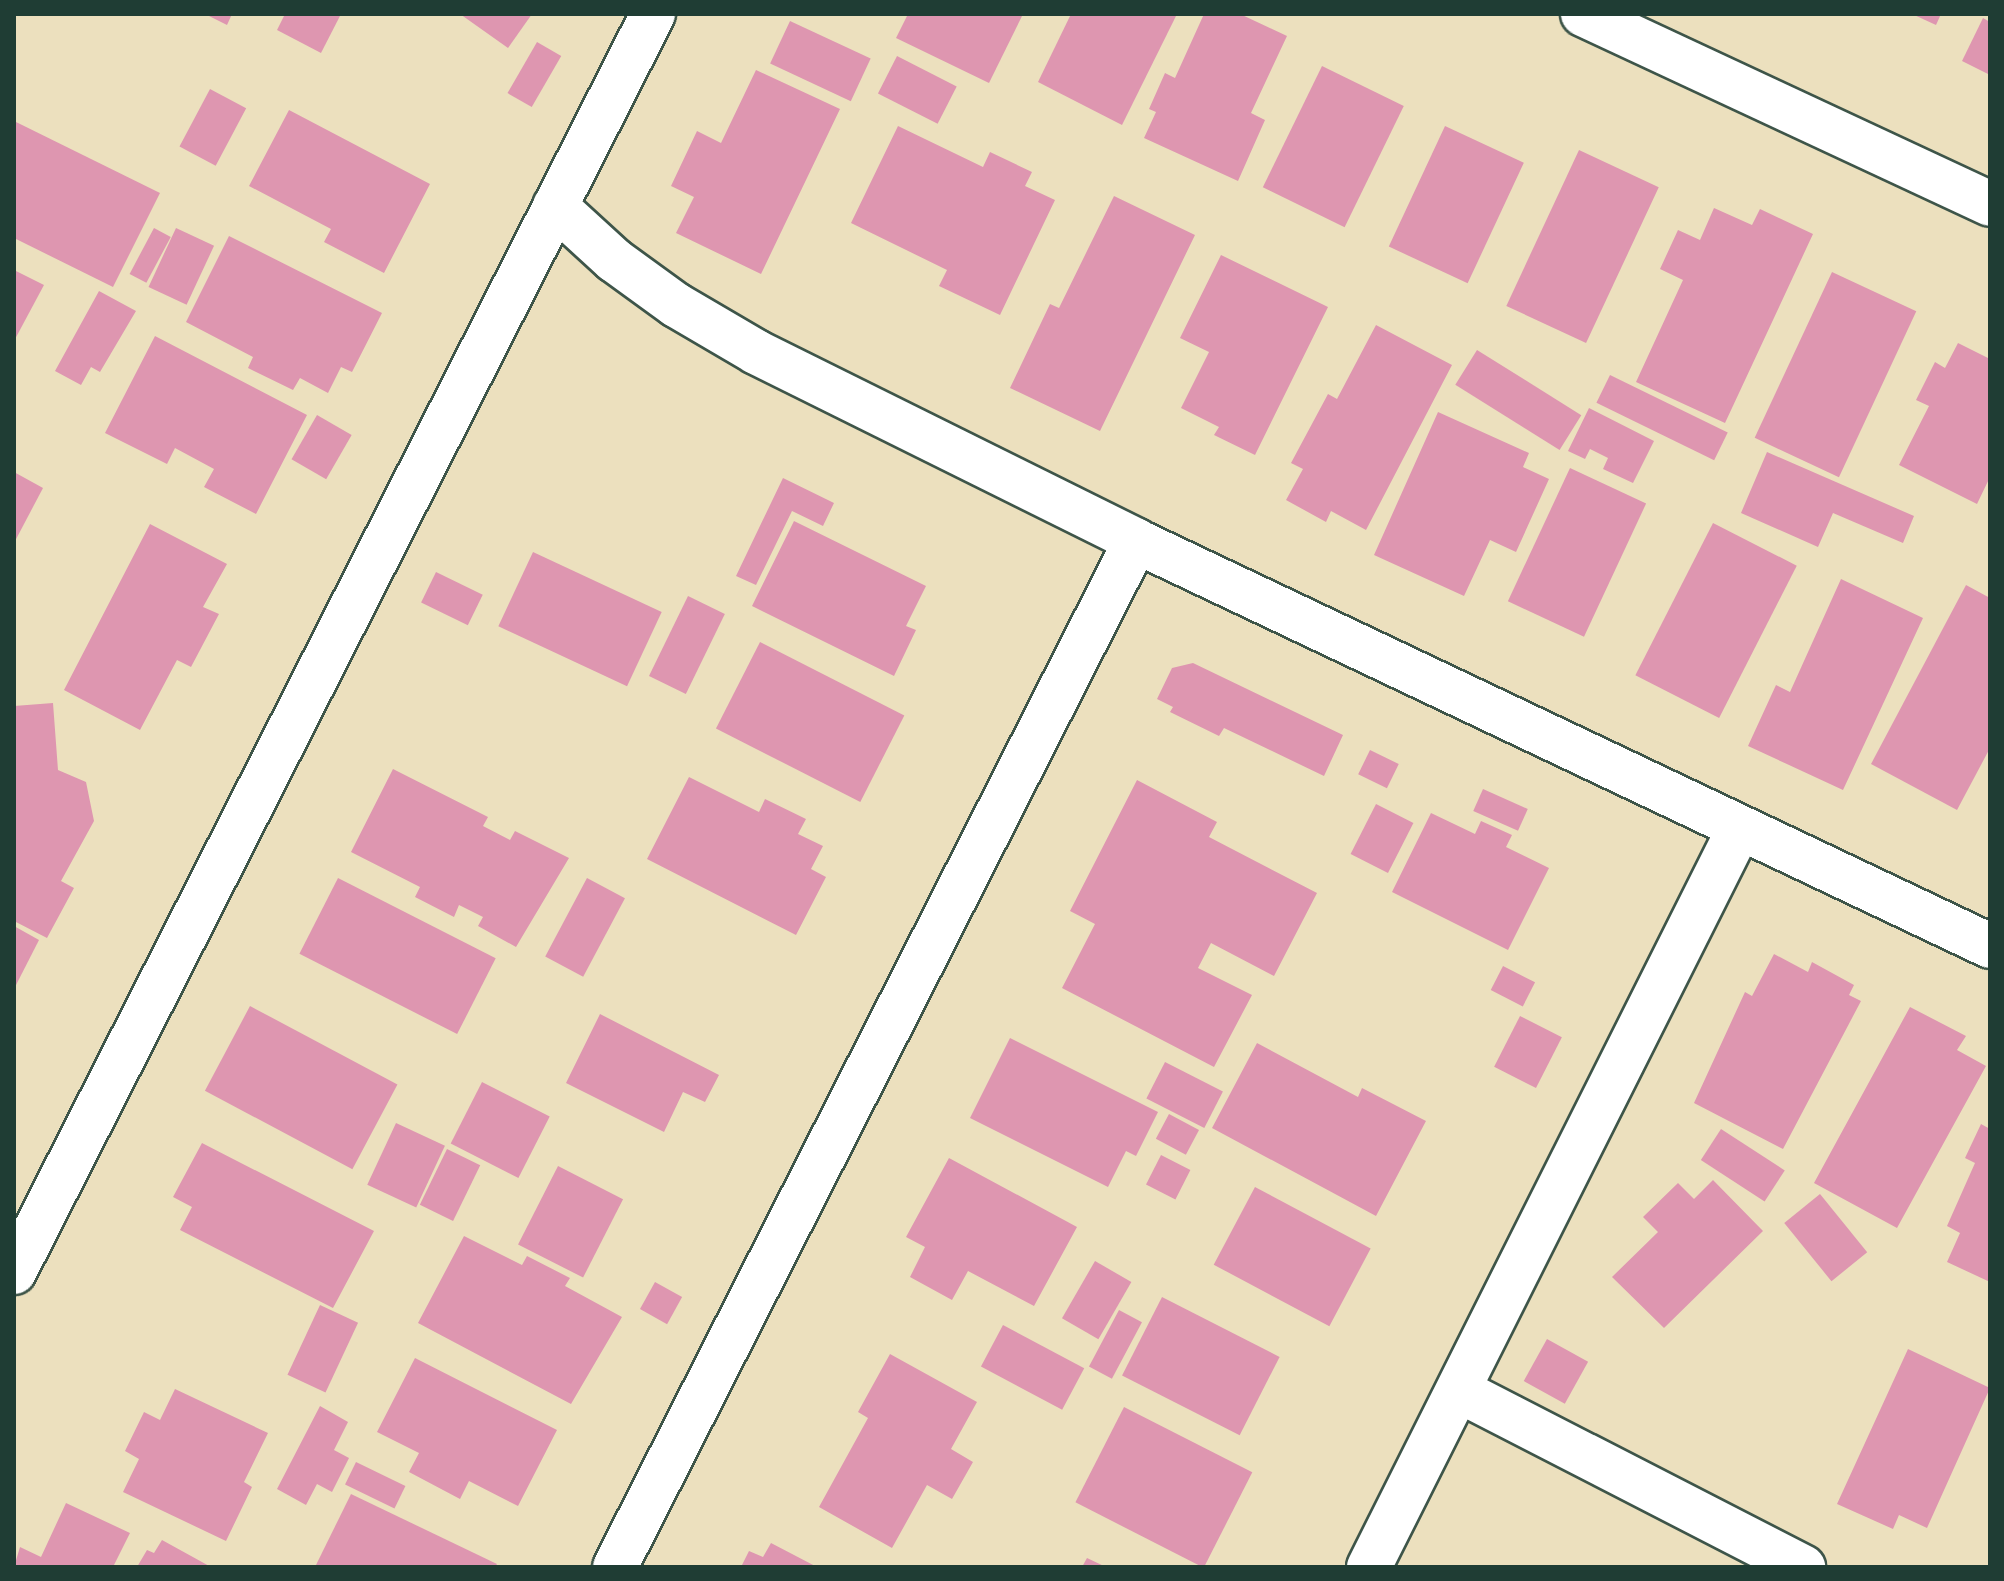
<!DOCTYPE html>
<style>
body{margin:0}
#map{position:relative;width:2004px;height:1581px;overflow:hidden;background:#ece0be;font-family:"IM FELL Double Pica",serif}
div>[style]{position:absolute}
.building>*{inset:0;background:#de96b0;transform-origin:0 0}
.roads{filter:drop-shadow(2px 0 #3e5549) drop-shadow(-2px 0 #3e5549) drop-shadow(0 2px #3e5549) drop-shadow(0 -2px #3e5549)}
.minor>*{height:44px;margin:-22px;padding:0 22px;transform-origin:22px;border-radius:22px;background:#fff}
span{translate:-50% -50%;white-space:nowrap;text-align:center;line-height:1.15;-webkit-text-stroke:7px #fbf7ec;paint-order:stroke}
.frame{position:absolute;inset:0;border:16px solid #1f3d34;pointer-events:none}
</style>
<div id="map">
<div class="building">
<div style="clip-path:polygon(205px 14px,232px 14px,227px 25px)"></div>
<div style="clip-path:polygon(285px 14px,341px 14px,321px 53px,277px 30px)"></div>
<div style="clip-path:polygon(460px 14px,532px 14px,508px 48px)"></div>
<div style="clip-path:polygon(908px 14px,1023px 14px,989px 83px,896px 38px)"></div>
<div style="clip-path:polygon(1071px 14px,1177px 14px,1122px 125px,1038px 82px)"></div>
<div style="clip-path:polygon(1204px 14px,1240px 14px,1287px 36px,1251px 113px,1265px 120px,1238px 181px,1144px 138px,1156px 112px,1149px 109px,1165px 73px,1175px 78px)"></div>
<div style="clip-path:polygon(1912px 14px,1941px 14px,1936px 25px)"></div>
<div style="clip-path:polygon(1983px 18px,1990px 22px,1990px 75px,1962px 61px)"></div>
<div style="left:790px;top:21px;width:89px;height:47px;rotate:25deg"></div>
<div style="left:537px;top:42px;width:28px;height:59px;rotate:30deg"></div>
<div style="left:897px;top:56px;width:67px;height:42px;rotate:27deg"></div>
<div style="left:1322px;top:66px;width:91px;height:135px;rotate:26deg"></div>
<div style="clip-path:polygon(756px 70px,840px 109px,761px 274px,676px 233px,694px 197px,671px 186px,697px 131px,721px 143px)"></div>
<div style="left:210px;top:89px;width:41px;height:65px;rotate:28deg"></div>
<div style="clip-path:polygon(289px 110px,430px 184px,384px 273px,324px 242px,331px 229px,249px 186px)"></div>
<div style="clip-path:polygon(14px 121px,160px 193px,113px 287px,14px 238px)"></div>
<div style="clip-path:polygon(898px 126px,983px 167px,990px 152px,1032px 172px,1025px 186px,1055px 200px,1000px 315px,939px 286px,947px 270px,851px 223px)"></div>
<div style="left:1445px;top:126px;width:87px;height:133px;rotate:25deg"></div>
<div style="left:1579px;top:150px;width:88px;height:172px;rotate:25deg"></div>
<div style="clip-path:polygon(1114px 196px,1195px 235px,1100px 431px,1010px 388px,1050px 304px,1059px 308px)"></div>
<div style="clip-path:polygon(1714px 208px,1752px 225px,1760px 209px,1813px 234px,1725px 423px,1636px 382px,1683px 280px,1660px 269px,1678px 230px,1700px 240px)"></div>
<div style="left:154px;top:228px;width:19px;height:52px;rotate:28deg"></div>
<div style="left:176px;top:228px;width:42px;height:65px;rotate:25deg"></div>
<div style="clip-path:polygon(229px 236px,382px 313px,352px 372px,341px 367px,328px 393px,300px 378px,293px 390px,248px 368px,253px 357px,186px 322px)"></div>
<div style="clip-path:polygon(1221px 255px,1328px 307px,1255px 455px,1214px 435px,1219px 427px,1181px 408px,1209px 352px,1180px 338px)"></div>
<div style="clip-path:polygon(14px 270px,44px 285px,14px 341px)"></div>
<div style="left:1832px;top:272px;width:93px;height:183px;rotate:25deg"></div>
<div style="clip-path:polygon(99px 291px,136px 311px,100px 372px,91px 367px,81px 385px,55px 371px)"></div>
<div style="clip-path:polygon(1376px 325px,1452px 365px,1366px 530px,1331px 511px,1326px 522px,1286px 500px,1303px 469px,1291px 463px,1328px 394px,1337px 399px)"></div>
<div style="clip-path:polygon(155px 336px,307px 415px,256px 514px,204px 487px,214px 469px,175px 448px,167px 464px,105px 433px)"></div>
<div style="clip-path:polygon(1958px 343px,1990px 359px,1990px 477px,1977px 504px,1899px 465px,1929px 406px,1916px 400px,1935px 362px,1945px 368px)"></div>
<div style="left:1477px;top:350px;width:123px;height:41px;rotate:32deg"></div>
<div style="left:1610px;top:375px;width:131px;height:31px;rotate:26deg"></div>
<div style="clip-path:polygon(1589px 408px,1654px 441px,1633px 483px,1603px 469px,1608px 458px,1590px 449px,1585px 459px,1568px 451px)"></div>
<div style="clip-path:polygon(1438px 412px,1529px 453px,1523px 467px,1549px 479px,1516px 552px,1490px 540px,1464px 596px,1374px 555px)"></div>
<div style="left:317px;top:415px;width:40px;height:51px;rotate:30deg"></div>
<div style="clip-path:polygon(1767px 452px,1914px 516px,1903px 543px,1833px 513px,1818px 547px,1741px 513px)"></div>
<div style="left:1570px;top:468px;width:84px;height:147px;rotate:25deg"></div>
<div style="clip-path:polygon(14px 472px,43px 488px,14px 543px)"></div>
<div style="clip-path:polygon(783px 478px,834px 503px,823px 526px,792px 511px,756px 585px,736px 576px)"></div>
<div style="clip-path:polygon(794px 521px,926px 586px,906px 626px,916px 630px,894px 676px,752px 606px)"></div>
<div style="left:1713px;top:523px;width:94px;height:171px;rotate:27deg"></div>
<div style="clip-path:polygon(150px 524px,227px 564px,203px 607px,219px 614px,191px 667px,177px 660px,140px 730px,64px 690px)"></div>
<div style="left:533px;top:552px;width:142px;height:82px;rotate:25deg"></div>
<div style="left:436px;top:572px;width:52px;height:34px;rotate:26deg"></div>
<div style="clip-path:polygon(1841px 579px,1923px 618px,1843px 790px,1748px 746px,1776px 685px,1790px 692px)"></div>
<div style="clip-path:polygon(1966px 585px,1990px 598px,1990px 748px,1957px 810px,1871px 764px)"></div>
<div style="left:688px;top:596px;width:41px;height:89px;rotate:26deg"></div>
<div style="left:760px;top:642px;width:162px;height:97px;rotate:27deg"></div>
<div style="clip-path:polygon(1193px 663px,1343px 735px,1324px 776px,1224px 728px,1219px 736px,1170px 712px,1173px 707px,1157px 699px,1172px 668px)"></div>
<div style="clip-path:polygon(53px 703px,58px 770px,86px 782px,94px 821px,61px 881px,74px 888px,47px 938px,14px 921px,14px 706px)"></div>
<div style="left:1370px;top:750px;width:32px;height:27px;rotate:26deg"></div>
<div style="clip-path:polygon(393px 769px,488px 817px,483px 826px,510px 840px,515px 831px,569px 858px,516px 947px,478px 926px,483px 917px,459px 905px,454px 917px,415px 897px,420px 887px,351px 852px)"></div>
<div style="clip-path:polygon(689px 777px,759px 812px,765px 799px,806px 819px,798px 834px,823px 846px,811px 869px,826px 877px,796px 935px,647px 859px)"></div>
<div style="clip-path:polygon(1137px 780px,1217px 822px,1209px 837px,1317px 893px,1274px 976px,1211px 943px,1198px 968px,1252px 995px,1214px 1067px,1062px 988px,1095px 924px,1070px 911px)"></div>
<div style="left:1483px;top:789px;width:49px;height:24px;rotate:24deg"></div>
<div style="left:1376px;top:804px;width:42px;height:56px;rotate:27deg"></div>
<div style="clip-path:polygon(1431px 813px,1475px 834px,1481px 821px,1512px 835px,1506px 847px,1549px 868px,1508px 950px,1392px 892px)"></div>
<div style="left:338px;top:878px;width:177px;height:85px;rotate:27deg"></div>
<div style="left:587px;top:878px;width:43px;height:89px;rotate:28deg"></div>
<div style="clip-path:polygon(14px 926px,39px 940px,14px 989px)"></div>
<div style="clip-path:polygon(1774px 954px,1808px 972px,1812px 962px,1854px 985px,1849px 995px,1861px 1001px,1783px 1149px,1694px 1103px,1745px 992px,1752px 996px)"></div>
<div style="left:1503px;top:966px;width:36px;height:27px;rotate:27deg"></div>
<div style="left:250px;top:1006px;width:167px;height:96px;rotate:28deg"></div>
<div style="clip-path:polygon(1910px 1007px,1966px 1036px,1957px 1050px,1986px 1066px,1897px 1228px,1814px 1183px)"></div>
<div style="clip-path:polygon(600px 1014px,719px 1075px,705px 1102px,683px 1092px,664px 1132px,566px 1083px)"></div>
<div style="left:1520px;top:1016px;width:47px;height:57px;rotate:27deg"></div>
<div style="clip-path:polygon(1010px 1038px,1158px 1112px,1136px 1156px,1126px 1151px,1108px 1187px,970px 1118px)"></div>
<div style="clip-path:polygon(1257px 1043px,1358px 1097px,1362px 1088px,1426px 1121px,1376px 1216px,1212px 1128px)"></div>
<div style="left:1165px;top:1062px;width:65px;height:41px;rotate:27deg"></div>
<div style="left:482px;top:1082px;width:76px;height:69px;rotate:27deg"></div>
<div style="left:1169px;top:1114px;width:34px;height:28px;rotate:28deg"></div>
<div style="left:396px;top:1123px;width:54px;height:68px;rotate:25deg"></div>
<div style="clip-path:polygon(1981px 1124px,1990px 1129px,1990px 1282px,1947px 1262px,1960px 1233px,1947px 1226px,1975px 1163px,1965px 1158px)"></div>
<div style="left:1721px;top:1129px;width:76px;height:37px;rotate:33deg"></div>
<div style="clip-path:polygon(202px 1143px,374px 1231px,333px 1308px,180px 1230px,192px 1207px,173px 1197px)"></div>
<div style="left:447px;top:1149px;width:37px;height:62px;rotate:26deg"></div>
<div style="left:1161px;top:1155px;width:33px;height:33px;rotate:27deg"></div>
<div style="clip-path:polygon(949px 1158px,1077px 1227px,1034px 1306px,968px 1271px,952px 1300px,910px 1277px,925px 1247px,906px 1237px)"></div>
<div style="left:558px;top:1166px;width:73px;height:88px;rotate:27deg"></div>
<div style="clip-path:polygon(1713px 1180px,1763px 1231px,1664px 1328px,1612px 1277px,1658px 1232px,1643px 1217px,1678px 1183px,1694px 1199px)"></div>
<div style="left:1255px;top:1187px;width:131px;height:88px;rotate:28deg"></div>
<div style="left:1820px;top:1194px;width:75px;height:46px;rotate:51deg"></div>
<div style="clip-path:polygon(464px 1236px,522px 1265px,527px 1256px,570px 1278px,565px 1286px,622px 1317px,571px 1404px,418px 1323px)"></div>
<div style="left:1095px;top:1261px;width:42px;height:66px;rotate:30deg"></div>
<div style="left:655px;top:1282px;width:31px;height:31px;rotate:29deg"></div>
<div style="left:1162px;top:1297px;width:132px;height:88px;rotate:27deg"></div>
<div style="left:320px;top:1305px;width:42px;height:77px;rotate:25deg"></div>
<div style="left:1119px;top:1310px;width:26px;height:64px;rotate:28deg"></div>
<div style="left:1003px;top:1325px;width:92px;height:47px;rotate:28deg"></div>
<div style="left:1547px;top:1339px;width:47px;height:48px;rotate:29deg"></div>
<div style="clip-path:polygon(1908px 1349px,1990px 1388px,1927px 1528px,1899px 1515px,1893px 1529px,1837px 1504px)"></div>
<div style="clip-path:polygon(890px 1354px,977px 1402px,951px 1449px,973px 1462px,952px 1499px,927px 1485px,892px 1548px,819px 1507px,868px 1418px,858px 1412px)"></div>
<div style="clip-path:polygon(415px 1358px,557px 1430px,518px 1506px,469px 1481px,460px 1499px,409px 1472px,419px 1453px,377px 1432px)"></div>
<div style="clip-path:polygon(175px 1389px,268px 1433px,244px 1482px,252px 1487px,226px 1541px,123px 1492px,139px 1459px,125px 1451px,144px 1412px,160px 1420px)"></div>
<div style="clip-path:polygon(320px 1406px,348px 1422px,334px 1450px,349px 1458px,332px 1492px,317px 1484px,306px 1505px,277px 1489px)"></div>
<div style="left:1124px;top:1407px;width:144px;height:107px;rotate:27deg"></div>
<div style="left:356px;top:1462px;width:55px;height:25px;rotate:26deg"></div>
<div style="clip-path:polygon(351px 1494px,497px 1564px,495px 1567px,315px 1567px)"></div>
<div style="clip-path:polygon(66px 1503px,130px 1533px,113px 1567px,14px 1567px,20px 1547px,41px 1557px)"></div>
<div style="clip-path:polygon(162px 1540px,211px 1567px,137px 1567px,147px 1550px,154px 1553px)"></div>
<div style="clip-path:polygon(771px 1543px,817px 1567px,741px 1567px,749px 1551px,763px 1557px)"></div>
<div style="clip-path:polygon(1087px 1558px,1106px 1567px,1082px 1567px)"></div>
</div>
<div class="roads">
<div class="minor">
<div style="left:1583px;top:14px;width:449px;rotate:25deg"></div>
<div style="left:555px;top:206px;width:80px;rotate:42.5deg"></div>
<div style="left:614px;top:260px;width:77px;rotate:36deg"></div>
<div style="left:676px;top:305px;width:93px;rotate:30.4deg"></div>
<div style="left:756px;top:352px;width:424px;rotate:26.4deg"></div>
<div style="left:1136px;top:541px;width:945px;rotate:25.37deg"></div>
<div style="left:14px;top:1272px;width:1411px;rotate:-63.07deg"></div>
<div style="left:1460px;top:1391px;width:386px;rotate:27.2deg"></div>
<div style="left:615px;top:1567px;width:1151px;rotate:-63.08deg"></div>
<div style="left:1369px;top:1567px;width:826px;rotate:-63.37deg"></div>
</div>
</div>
<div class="frame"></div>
</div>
